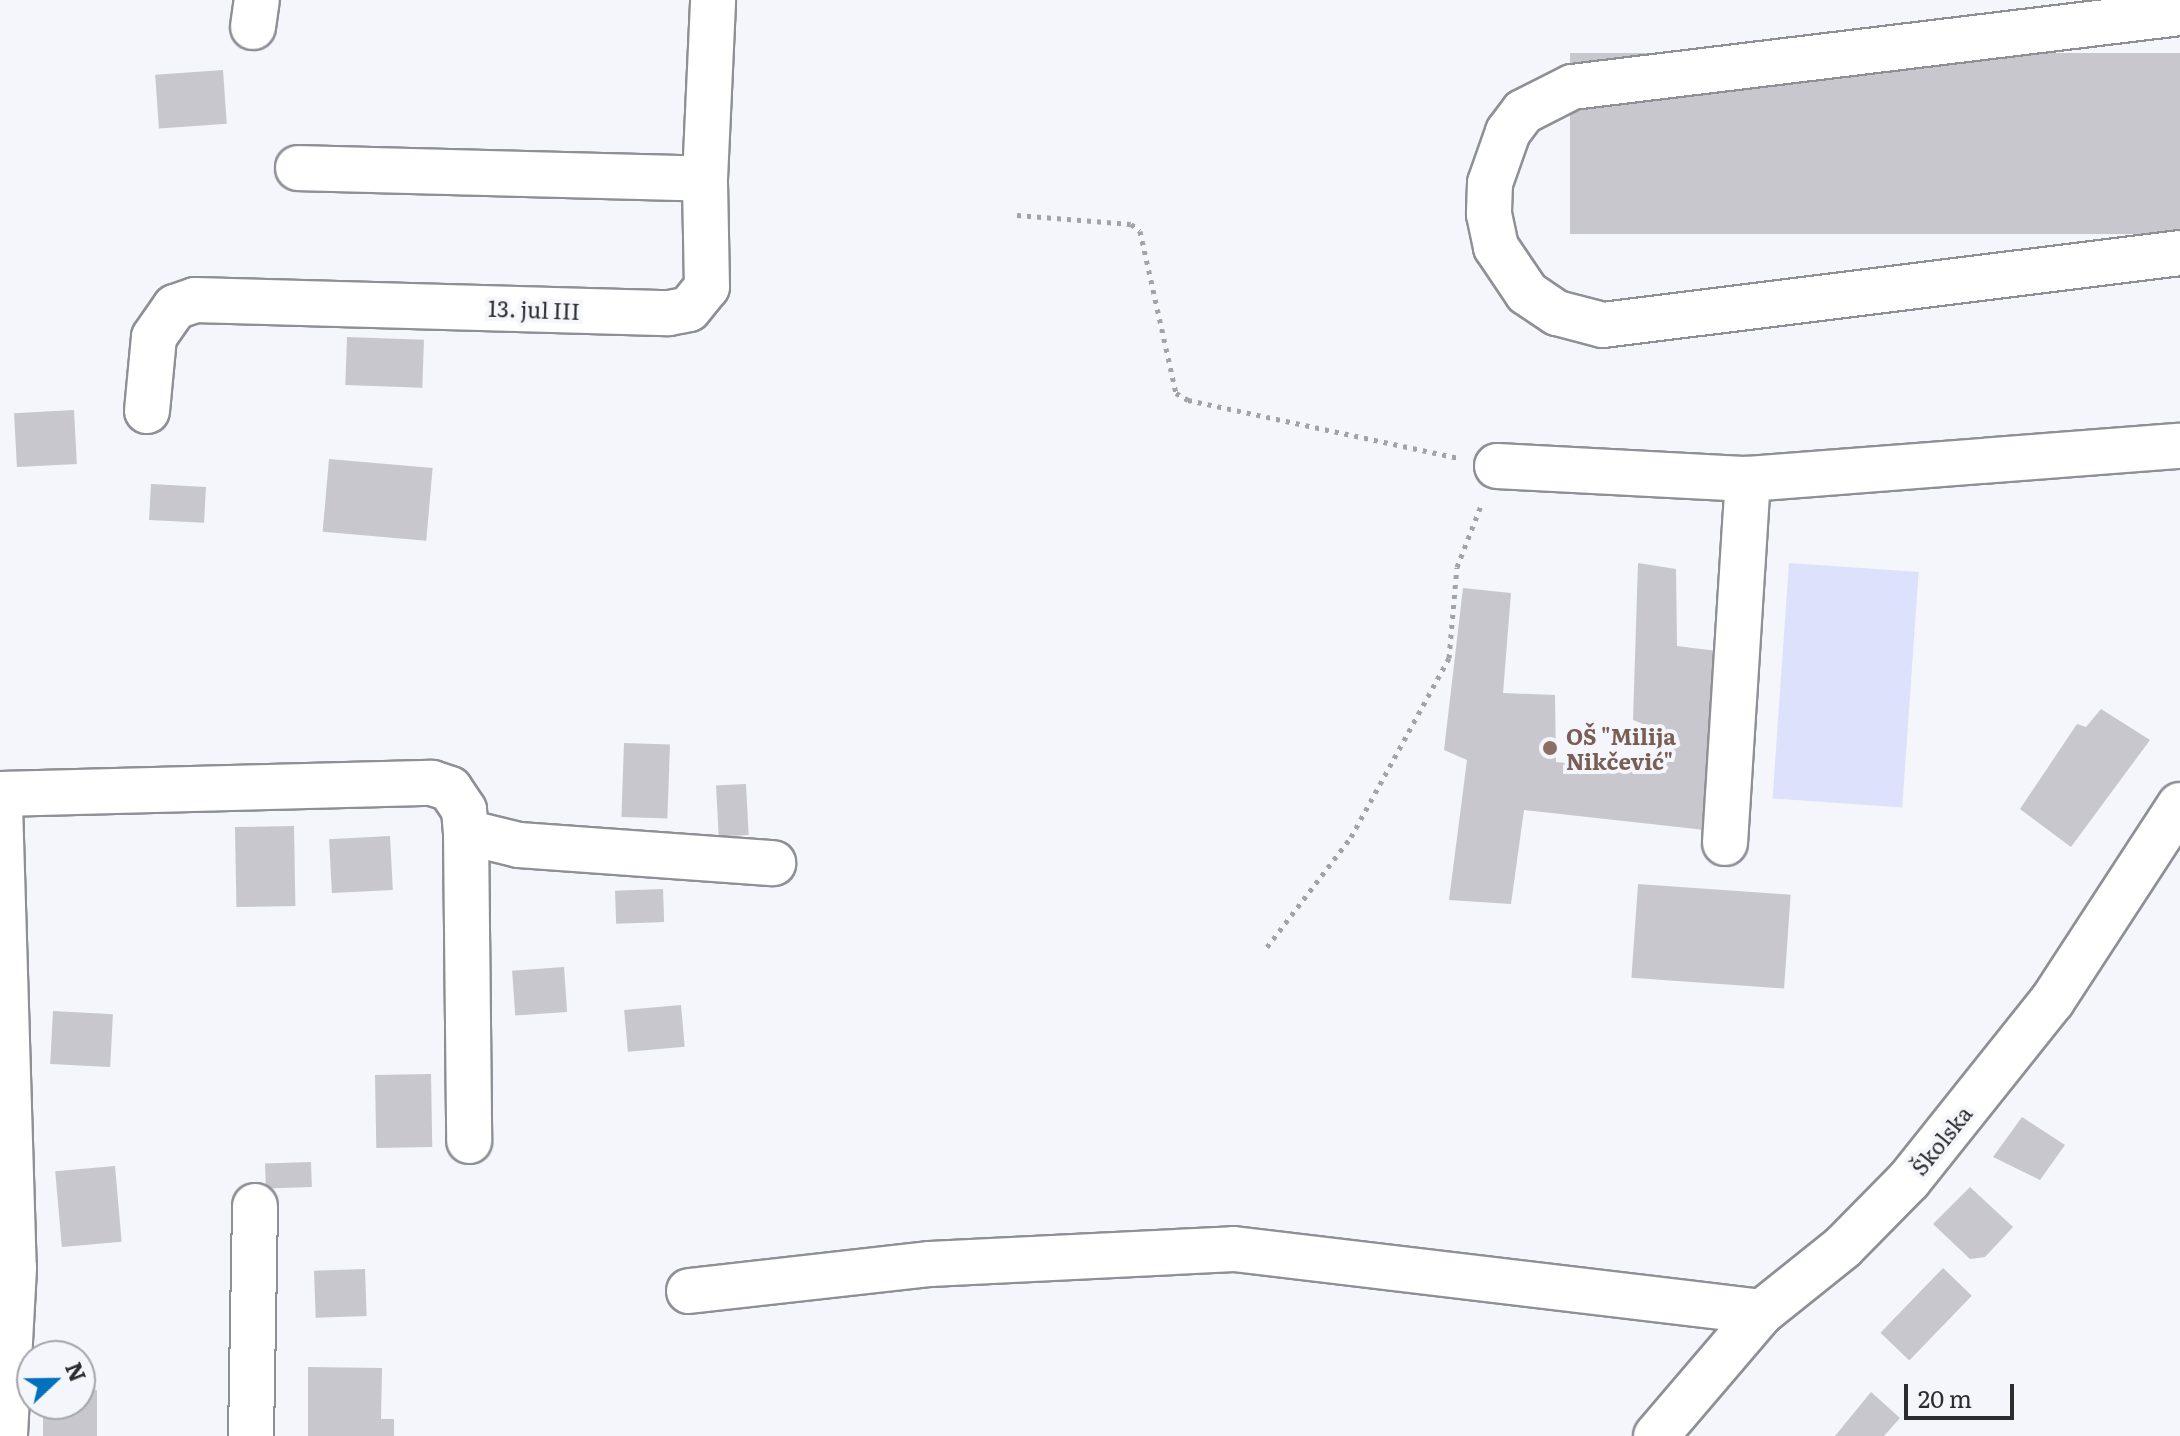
<!DOCTYPE html>
<meta charset="utf-8">
<style>
body{margin:0}
#map{position:relative;width:2180px;height:1436px;overflow:hidden;background:#f4f6fb;font-family:Literata,serif}
div>[style]{position:absolute}
.green>*{inset:0;background:#dce2fb;transform-origin:0 0}
.building>*{inset:0;background:#c7c7cd;transform-origin:0 0}
.path>*{height:5px;margin-top:-2.5px;transform-origin:0;background:repeating-linear-gradient(90deg,#a2a3a7 0 4px,transparent 0 10px)}
.roads{filter:drop-shadow(2px 0 #8e9095) drop-shadow(-2px 0 #8e9095) drop-shadow(0 2px #8e9095) drop-shadow(0 -2px #8e9095)}
.minor>*{height:44px;margin:-22px;padding:0 22px;transform-origin:22px;border-radius:22px;background:#fff}
.dots>*{width:22px;height:22px;translate:-50% -50%;box-sizing:border-box;border:4px solid #f4f6fb;border-radius:50%}
span{translate:-50% -50%;white-space:nowrap;text-align:center;line-height:1.15;-webkit-text-stroke:8px #f4f6fb;paint-order:stroke}
.street-label{font-size:22px;color:#2c2c2e}
.education-label{font-size:22px;color:#785e54;font-weight:700}
.left{translate:0 -50%;text-align:left}
.north{position:absolute;left:16px;top:1340px;width:80px;height:80px;box-sizing:border-box;background:#f4f6fb;border:2px solid #a4a5a9;border-radius:50%;rotate:68deg;font-size:22px;font-weight:700;line-height:32px;text-align:center;color:#2c2c2e}
.north::after{content:'';display:block;margin:auto;width:28px;height:36px;background:#0171bc;clip-path:polygon(50% 0,100% 100%,50% 72%,0 100%)}
.scale{position:absolute;left:1904px;top:1384px;width:110px;height:36px;box-sizing:border-box;border:4px solid #2c2c2e;border-top:0;padding-left:10px;font-size:24px;line-height:28px;white-space:nowrap;color:#2c2c2e;-webkit-text-stroke:6px #f4f6fb;paint-order:stroke}
</style>
<div id="map">
<div class="green">
<div style="left:1789px;top:563px;width:130px;height:236px;rotate:4deg"></div>
</div>
<div class="building">
<div style="left:2180px;top:53px;width:181px;height:610px;rotate:90deg"></div>
<div style="left:223px;top:70px;width:54px;height:68px;rotate:86deg"></div>
<div style="left:347px;top:337px;width:77px;height:48px;rotate:2deg"></div>
<div style="left:74px;top:410px;width:54px;height:60px;rotate:87deg"></div>
<div style="left:329px;top:459px;width:104px;height:73px;rotate:5deg"></div>
<div style="left:151px;top:484px;width:55px;height:36px;rotate:3deg"></div>
<div style="clip-path:polygon(1638px 563px,1676px 569px,1677px 646px,1725px 652px,1714px 831px,1524px 810px,1511px 904px,1449px 900px,1467px 760px,1444px 750px,1463px 588px,1511px 593px,1503px 693px,1555px 695px,1556px 762px,1666px 773px,1663px 732px,1633px 720px)"></div>
<div style="clip-path:polygon(2101px 709px,2150px 740px,2071px 847px,2020px 809px,2077px 724px,2086px 727px)"></div>
<div style="left:624px;top:743px;width:46px;height:74px;rotate:2deg"></div>
<div style="left:746px;top:784px;width:51px;height:30px;rotate:87deg"></div>
<div style="left:294px;top:826px;width:80px;height:59px;rotate:89deg"></div>
<div style="left:390px;top:836px;width:54px;height:61px;rotate:87deg"></div>
<div style="left:1638px;top:884px;width:153px;height:94px;rotate:4deg"></div>
<div style="left:663px;top:889px;width:33px;height:48px;rotate:88deg"></div>
<div style="left:564px;top:967px;width:45px;height:52px;rotate:86deg"></div>
<div style="left:681px;top:1005px;width:42px;height:57px;rotate:85deg"></div>
<div style="left:53px;top:1011px;width:60px;height:53px;rotate:3deg"></div>
<div style="left:431px;top:1074px;width:73px;height:56px;rotate:89deg"></div>
<div style="clip-path:polygon(2022px 1117px,2065px 1145px,2040px 1180px,1993px 1157px)"></div>
<div style="left:311px;top:1162px;width:25px;height:46px;rotate:88deg"></div>
<div style="left:115px;top:1166px;width:76px;height:60px;rotate:85deg"></div>
<div style="clip-path:polygon(1970px 1187px,2013px 1227px,1985px 1257px,1970px 1259px,1933px 1224px)"></div>
<div style="left:1943px;top:1268px;width:40px;height:90px;rotate:44deg"></div>
<div style="left:365px;top:1269px;width:47px;height:51px;rotate:88deg"></div>
<div style="clip-path:polygon(308px 1367px,382px 1368px,381px 1419px,394px 1419px,394px 1436px,308px 1436px)"></div>
<div style="clip-path:polygon(80px 1390px,97px 1390px,97px 1436px,43px 1436px,43px 1404px,80px 1404px)"></div>
<div style="clip-path:polygon(1871px 1392px,1900px 1418px,1884px 1436px,1835px 1436px)"></div>
</div>
<div class="path">
<div style="left:1017px;top:215px;width:114px;rotate:4.5deg"></div>
<div style="left:1131px;top:224px;width:11px;rotate:38deg"></div>
<div style="left:1140px;top:231px;width:166px;rotate:77.5deg"></div>
<div style="left:1176px;top:393px;width:14px;rotate:30deg"></div>
<div style="left:1188px;top:400px;width:277px;rotate:12.1deg"></div>
<div style="left:1267px;top:947px;width:138px;rotate:-52.6deg"></div>
<div style="left:1351px;top:837px;width:204px;rotate:-61.3deg"></div>
<div style="left:1449px;top:658px;width:91px;rotate:-85deg"></div>
<div style="left:1457px;top:567px;width:69px;rotate:-68.7deg"></div>
</div>
<div class="roads">
<div class="minor">
<div style="left:2180px;top:13px;width:612px;rotate:173.06deg"></div>
<div style="left:1572px;top:87px;width:55px;rotate:153deg"></div>
<div style="left:1523px;top:112px;width:25px;rotate:127deg"></div>
<div style="left:1508px;top:132px;width:54px;rotate:109.4deg"></div>
<div style="left:1490px;top:183px;width:31px;rotate:92deg"></div>
<div style="left:1489px;top:214px;width:34px;rotate:78deg"></div>
<div style="left:1496px;top:247px;width:55px;rotate:56deg"></div>
<div style="left:1527px;top:293px;width:36px;rotate:34deg"></div>
<div style="left:1557px;top:313px;width:48px;rotate:14.6deg"></div>
<div style="left:1603px;top:325px;width:581px;rotate:-7.11deg"></div>
<div style="left:253px;top:27px;width:27px;rotate:-82deg"></div>
<div style="left:298px;top:168px;width:407px;rotate:1.5deg"></div>
<div style="left:147px;top:411px;width:74px;rotate:-84.6deg"></div>
<div style="left:154px;top:337px;width:37px;rotate:-55deg"></div>
<div style="left:175px;top:307px;width:21px;rotate:-19deg"></div>
<div style="left:195px;top:300px;width:474px;rotate:1.6deg"></div>
<div style="left:669px;top:313px;width:20px;rotate:-11deg"></div>
<div style="left:689px;top:309px;width:28px;rotate:-51deg"></div>
<div style="left:707px;top:287px;width:108px;rotate:-91.1deg"></div>
<div style="left:705px;top:179px;width:179px;rotate:-87.4deg"></div>
<div style="left:1497px;top:466px;width:251px;rotate:3deg"></div>
<div style="left:1748px;top:479px;width:433px;rotate:-4.4deg"></div>
<div style="left:0;top:794px;width:432px;rotate:-1.5deg"></div>
<div style="left:432px;top:783px;width:19px;rotate:18deg"></div>
<div style="left:450px;top:789px;width:25px;rotate:56deg"></div>
<div style="left:464px;top:810px;width:22px;rotate:85deg"></div>
<div style="left:466px;top:832px;width:309px;rotate:89.4deg"></div>
<div style="left:0;top:805px;width:463px;rotate:88.3deg"></div>
<div style="left:14px;top:1268px;width:168px;rotate:93.1deg"></div>
<div style="left:466px;top:832px;width:55px;rotate:13.8deg"></div>
<div style="left:519px;top:845px;width:255px;rotate:4.1deg"></div>
<div style="left:1725px;top:843px;width:365px;rotate:-86.4deg"></div>
<div style="left:689px;top:1291px;width:243px;rotate:-6.4deg"></div>
<div style="left:930px;top:1264px;width:304px;rotate:-2.8deg"></div>
<div style="left:1234px;top:1249px;width:532px;rotate:6.8deg"></div>
<div style="left:251px;top:1436px;width:230px;rotate:-89deg"></div>
<div style="left:1656px;top:1436px;width:163px;rotate:-49.5deg"></div>
<div style="left:1762px;top:1312px;width:104px;rotate:-38.7deg"></div>
<div style="left:1843px;top:1247px;width:94px;rotate:-45.4deg"></div>
<div style="left:1909px;top:1180px;width:229px;rotate:-51.4deg"></div>
<div style="left:2052px;top:1001px;width:234px;rotate:-56.9deg"></div>
</div>
</div>
<div class="dots">
<div style="left:1550px;top:748px;background:#8d6e63"></div>
</div>
<div class="street-label">
<span style="left:534px;top:309px;rotate:2deg">13. jul III</span>
<span style="left:1941px;top:1140px;rotate:-51deg">Školska</span>
</div>
<div class="education-label">
<span class="left" style="left:1566px;top:748px">OŠ "Milija<br>Nikčević"</span>
</div>
<div class="north">N</div>
<div class="scale">20 m</div>
</div>
